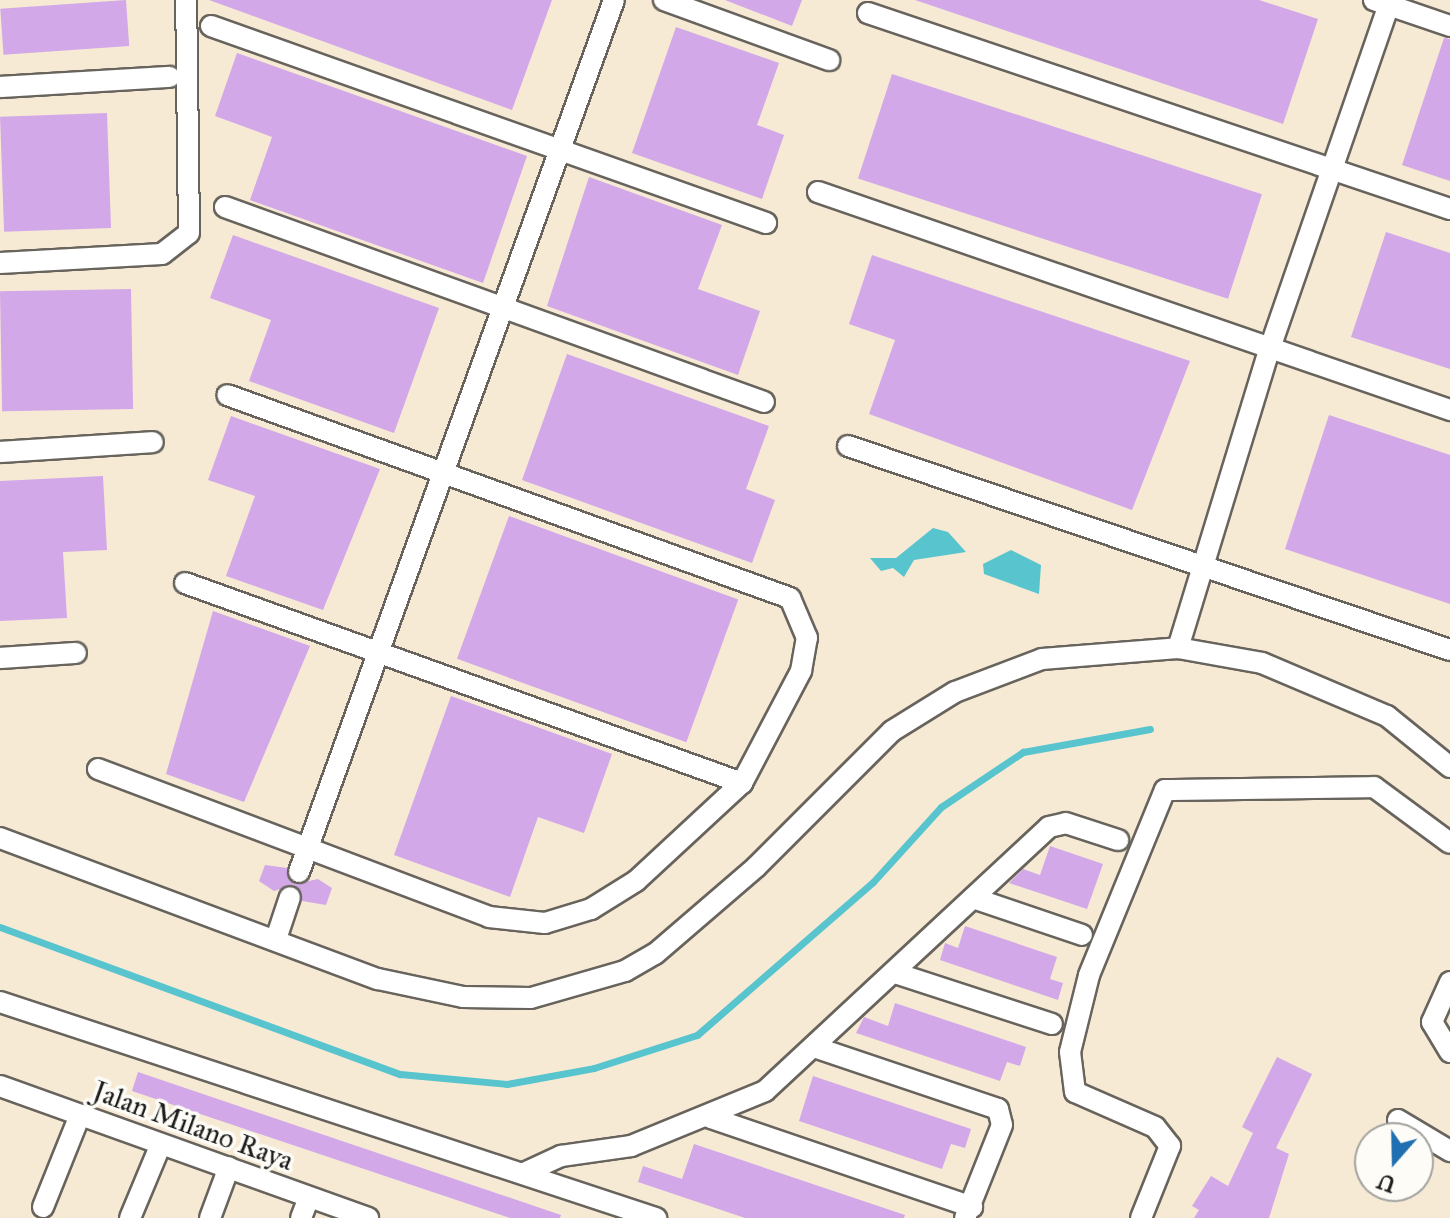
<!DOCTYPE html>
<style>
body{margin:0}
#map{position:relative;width:1450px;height:1218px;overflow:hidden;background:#f6ead5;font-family:"IM FELL Great Primer",serif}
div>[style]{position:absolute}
.water>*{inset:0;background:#57c4ce}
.stream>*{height:7px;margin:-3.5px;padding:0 3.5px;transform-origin:3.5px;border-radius:3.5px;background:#57c4ce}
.building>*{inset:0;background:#d2a8e8;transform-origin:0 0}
.roads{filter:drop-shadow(2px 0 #68645d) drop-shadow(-2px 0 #68645d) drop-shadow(0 2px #68645d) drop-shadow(0 -2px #68645d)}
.street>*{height:20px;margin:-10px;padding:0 10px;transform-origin:10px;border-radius:10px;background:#fff}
span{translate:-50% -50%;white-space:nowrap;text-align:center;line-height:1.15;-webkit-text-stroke:7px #fdfcf7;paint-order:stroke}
.street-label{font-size:28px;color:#1c1c1c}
.north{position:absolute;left:1354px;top:1122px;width:80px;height:80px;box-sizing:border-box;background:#fdfcf7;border:2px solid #a3a29f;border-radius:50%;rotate:200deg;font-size:22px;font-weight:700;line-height:32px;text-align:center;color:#1c1c1c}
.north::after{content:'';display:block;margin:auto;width:28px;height:36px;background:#1f6fb2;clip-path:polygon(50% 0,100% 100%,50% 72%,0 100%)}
</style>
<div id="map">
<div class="water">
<div style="clip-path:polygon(933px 528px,948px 532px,966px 552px,914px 560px,904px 577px,893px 568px,881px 571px,870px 558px,896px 558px)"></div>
<div style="clip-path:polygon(1011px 550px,1041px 565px,1039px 594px,984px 574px,983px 564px)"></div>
</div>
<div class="stream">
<div style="left:0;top:927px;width:426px;rotate:20.2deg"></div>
<div style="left:400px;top:1074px;width:107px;rotate:5.3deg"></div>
<div style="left:507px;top:1084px;width:88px;rotate:-10.4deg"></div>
<div style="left:594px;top:1068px;width:108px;rotate:-17.8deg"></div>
<div style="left:697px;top:1035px;width:233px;rotate:-41deg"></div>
<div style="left:873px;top:882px;width:101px;rotate:-47.8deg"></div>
<div style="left:941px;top:807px;width:99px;rotate:-33.9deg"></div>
<div style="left:1023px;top:752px;width:129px;rotate:-10.3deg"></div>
</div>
<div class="building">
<div style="left:126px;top:0;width:46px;height:126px;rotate:86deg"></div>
<div style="clip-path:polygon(209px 0,552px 0,512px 110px)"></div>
<div style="clip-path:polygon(725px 0,802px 0,792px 26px)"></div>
<div style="clip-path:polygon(915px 0,1259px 0,1318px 19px,1283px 124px)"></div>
<div style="clip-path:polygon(676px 27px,779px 63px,757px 125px,784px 135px,762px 199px,632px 153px)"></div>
<div style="clip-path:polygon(1444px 38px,1450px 39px,1450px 181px,1402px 165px)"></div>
<div style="clip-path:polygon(237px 53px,527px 156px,483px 283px,250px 200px,272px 137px,215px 116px)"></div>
<div style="left:892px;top:74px;width:389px;height:110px;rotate:18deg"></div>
<div style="left:107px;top:113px;width:115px;height:107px;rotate:88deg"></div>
<div style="clip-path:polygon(589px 177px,722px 225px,698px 289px,760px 311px,738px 375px,547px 306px)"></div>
<div style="clip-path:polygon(1386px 232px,1450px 253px,1450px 369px,1351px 337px)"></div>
<div style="clip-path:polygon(233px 235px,439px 308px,394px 433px,249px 381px,271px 320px,210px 298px)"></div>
<div style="clip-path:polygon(872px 255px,1190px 361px,1132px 510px,869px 414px,895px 340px,849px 324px)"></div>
<div style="left:131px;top:289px;width:120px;height:131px;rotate:89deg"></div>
<div style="clip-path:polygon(567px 354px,769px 426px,746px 489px,775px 500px,752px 563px,522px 480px)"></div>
<div style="clip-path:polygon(1329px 415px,1450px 455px,1450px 604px,1285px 549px)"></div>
<div style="clip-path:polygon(231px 416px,380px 469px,323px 610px,226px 576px,255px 496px,208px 480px)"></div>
<div style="clip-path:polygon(103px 476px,107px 550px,63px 552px,67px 618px,0 621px,0 481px)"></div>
<div style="left:509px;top:516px;width:244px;height:152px;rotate:20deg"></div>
<div style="clip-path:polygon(213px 611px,310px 646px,244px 802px,166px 774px)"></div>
<div style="clip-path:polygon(451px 696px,612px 754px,584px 833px,538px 817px,510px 897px,394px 855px)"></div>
<div style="clip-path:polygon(1050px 846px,1103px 864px,1087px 909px,1009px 883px,1023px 869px,1040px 875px)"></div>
<div style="clip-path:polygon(265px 865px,287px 868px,295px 884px,318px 879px,332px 888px,326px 905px,302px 901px,293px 885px,274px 891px,259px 881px)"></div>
<div style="clip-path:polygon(965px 926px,1057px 957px,1050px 979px,1063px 983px,1058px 1000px,940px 960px,945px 943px,958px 948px)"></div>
<div style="clip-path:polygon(895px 1003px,1026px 1047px,1020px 1066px,1007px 1062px,1000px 1081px,856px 1033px,864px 1017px,888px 1026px)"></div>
<div style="clip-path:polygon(1277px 1057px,1312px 1074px,1276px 1148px,1289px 1154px,1269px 1218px,1194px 1218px,1199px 1210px,1192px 1206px,1211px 1176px,1228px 1186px,1253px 1133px,1242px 1127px)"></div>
<div style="clip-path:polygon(138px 1072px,561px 1215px,560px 1218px,510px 1218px,132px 1091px)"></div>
<div style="clip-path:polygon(813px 1076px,971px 1129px,965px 1148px,951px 1144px,942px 1169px,799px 1121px)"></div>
<div style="clip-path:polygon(694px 1144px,905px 1215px,904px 1218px,745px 1218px,638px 1182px,643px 1166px,682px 1179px)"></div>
</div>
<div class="roads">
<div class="street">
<div style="left:664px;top:0;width:176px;rotate:20deg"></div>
<div style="left:1374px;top:0;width:80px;rotate:18.9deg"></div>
<div style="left:868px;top:13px;width:614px;rotate:18.61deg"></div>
<div style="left:211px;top:26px;width:589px;rotate:19.54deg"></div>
<div style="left:0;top:87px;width:170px;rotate:-3.4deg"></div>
<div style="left:818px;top:192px;width:669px;rotate:19.03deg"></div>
<div style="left:225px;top:207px;width:573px;rotate:19.89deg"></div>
<div style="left:0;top:263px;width:162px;rotate:-3.2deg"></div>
<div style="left:162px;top:254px;width:34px;rotate:-38deg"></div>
<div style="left:189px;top:233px;width:233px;rotate:-90.7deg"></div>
<div style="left:848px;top:446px;width:636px;rotate:18.72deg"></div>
<div style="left:0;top:452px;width:153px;rotate:-3.7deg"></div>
<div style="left:185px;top:583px;width:592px;rotate:19.75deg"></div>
<div style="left:1178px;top:648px;width:314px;rotate:-73deg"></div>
<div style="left:1270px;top:348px;width:363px;rotate:-70.9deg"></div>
<div style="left:0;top:658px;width:76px;rotate:-3.8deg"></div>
<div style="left:98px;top:769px;width:418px;rotate:20.7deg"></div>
<div style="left:489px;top:917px;width:56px;rotate:6.1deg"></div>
<div style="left:545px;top:923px;width:48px;rotate:-16.9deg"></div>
<div style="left:591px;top:909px;width:53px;rotate:-31.9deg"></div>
<div style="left:636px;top:881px;width:144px;rotate:-42.8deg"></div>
<div style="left:742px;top:783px;width:127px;rotate:-62.2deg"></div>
<div style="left:801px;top:671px;width:34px;rotate:-80deg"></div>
<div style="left:807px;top:638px;width:43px;rotate:-113deg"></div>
<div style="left:790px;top:598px;width:598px;rotate:-160.17deg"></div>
<div style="left:0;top:838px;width:403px;rotate:20.5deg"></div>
<div style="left:378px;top:979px;width:87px;rotate:12deg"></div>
<div style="left:463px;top:997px;width:68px;rotate:0.8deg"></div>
<div style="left:531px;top:998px;width:98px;rotate:-16deg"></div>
<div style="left:625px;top:971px;width:34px;rotate:-30deg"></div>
<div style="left:655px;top:954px;width:133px;rotate:-40.7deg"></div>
<div style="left:756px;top:867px;width:192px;rotate:-45deg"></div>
<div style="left:892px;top:731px;width:74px;rotate:-31.8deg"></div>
<div style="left:955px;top:692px;width:93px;rotate:-20.8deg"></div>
<div style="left:1042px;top:659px;width:136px;rotate:-4.6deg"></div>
<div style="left:1178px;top:648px;width:85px;rotate:10.1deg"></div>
<div style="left:1262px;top:663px;width:136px;rotate:23deg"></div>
<div style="left:1387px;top:716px;width:81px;rotate:39deg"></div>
<div style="left:299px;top:872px;width:927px;rotate:-70.14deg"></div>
<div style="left:973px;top:898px;width:115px;rotate:18.7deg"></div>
<div style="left:276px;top:939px;width:44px;rotate:-71.6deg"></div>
<div style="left:895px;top:973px;width:165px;rotate:18deg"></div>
<div style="left:1450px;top:982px;width:44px;rotate:114.2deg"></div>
<div style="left:1432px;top:1022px;width:35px;rotate:59deg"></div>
<div style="left:0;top:1002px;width:691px;rotate:18.23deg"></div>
<div style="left:817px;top:1048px;width:191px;rotate:18.6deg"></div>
<div style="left:998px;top:1109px;width:16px;rotate:76deg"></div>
<div style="left:1002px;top:1125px;width:100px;rotate:111.7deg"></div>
<div style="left:0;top:1086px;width:391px;rotate:19.7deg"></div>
<div style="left:711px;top:1118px;width:276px;rotate:18.8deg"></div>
<div style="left:1398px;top:1120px;width:61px;rotate:30.8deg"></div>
<div style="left:524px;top:1173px;width:41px;rotate:-24.7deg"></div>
<div style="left:561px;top:1156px;width:71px;rotate:-8.1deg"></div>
<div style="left:631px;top:1146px;width:145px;rotate:-22.3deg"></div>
<div style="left:765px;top:1091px;width:388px;rotate:-42.9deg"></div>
<div style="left:1049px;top:827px;width:17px;rotate:-13deg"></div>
<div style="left:1066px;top:823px;width:55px;rotate:18.1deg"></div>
<div style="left:43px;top:1207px;width:99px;rotate:-68.1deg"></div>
<div style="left:130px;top:1218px;width:80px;rotate:-67.3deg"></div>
<div style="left:210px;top:1218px;width:54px;rotate:-69.6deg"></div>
<div style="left:301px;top:1218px;width:22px;rotate:-69deg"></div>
<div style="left:1141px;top:1218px;width:78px;rotate:-68.1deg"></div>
<div style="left:1170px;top:1146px;width:24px;rotate:-128deg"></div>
<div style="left:1155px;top:1127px;width:87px;rotate:-156.4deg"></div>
<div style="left:1075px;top:1092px;width:40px;rotate:-97.1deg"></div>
<div style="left:1070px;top:1052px;width:79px;rotate:-76.1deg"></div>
<div style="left:1089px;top:975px;width:200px;rotate:-67.7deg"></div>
<div style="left:1165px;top:790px;width:209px;rotate:-0.8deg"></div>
<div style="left:1374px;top:787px;width:94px;rotate:36.4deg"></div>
</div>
</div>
<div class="street-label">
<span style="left:193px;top:1126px;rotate:20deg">Jalan Milano Raya</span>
</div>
<div class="north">U</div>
</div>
